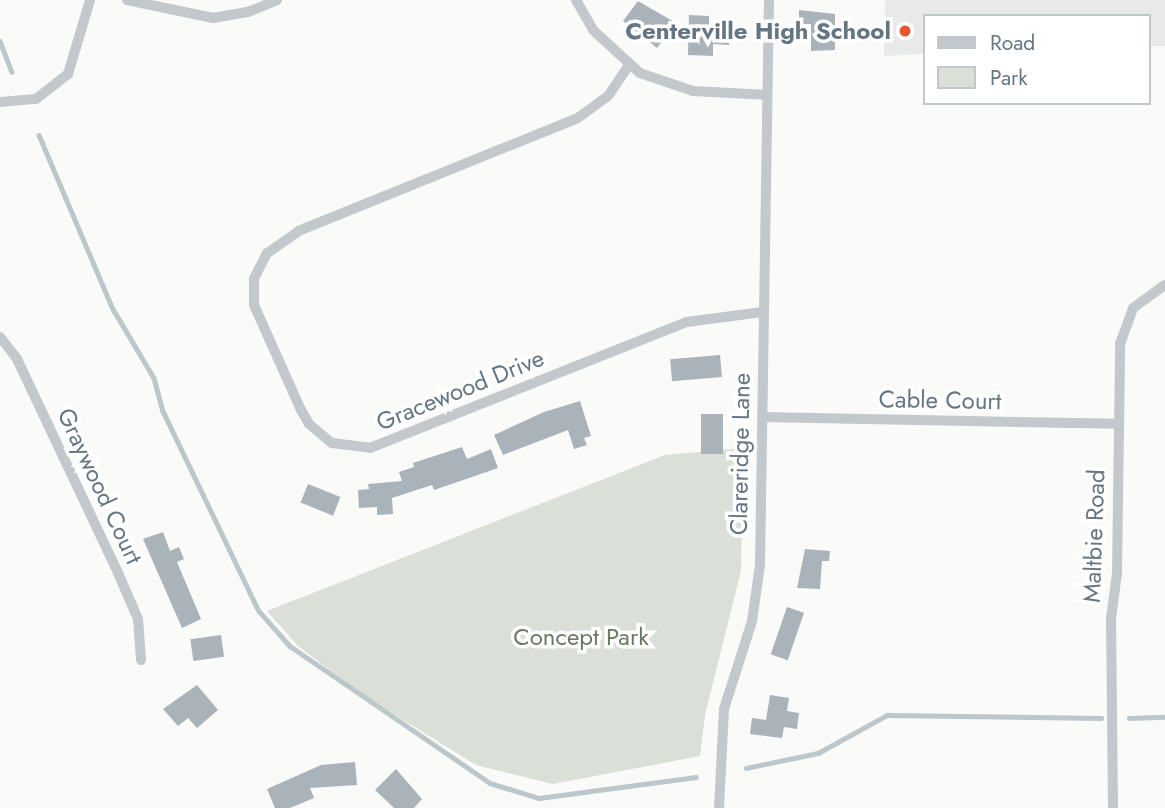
<!DOCTYPE html>
<style>
body{margin:0}
#map{position:relative;width:1165px;height:808px;overflow:hidden;background:#fafaf8;font-family:Jost,sans-serif}
div>[style]{position:absolute}
.built>*{inset:0;background:#e8e9e9}
.green>*{inset:0;background:#dadfd7}
.stream>*{height:4.5px;margin:-2.25px;padding:0 2.25px;transform-origin:2.25px;border-radius:2.25px;background:#bbc7cb}
.building>*{inset:0;background:#aab3b9;transform-origin:0 0}
.minor>*{height:10px;margin:-5px;padding:0 5px;transform-origin:5px;border-radius:5px;background:#c3c8cc}
.dots>*{width:19px;height:19px;translate:-50% -50%;box-sizing:border-box;border:4px solid #fff;border-radius:50%}
span{translate:-50% -50%;white-space:nowrap;text-align:center;line-height:1.15;-webkit-text-stroke:7px #fff;paint-order:stroke}
.poi-label{font-size:24px;color:#657683;font-weight:700}
.right{translate:-100% -50%;text-align:right}
.street-label{font-size:24px;color:#657683}
.park-label{font-size:24px;color:#687a64}
.legend{position:absolute;left:923px;top:14px;width:228px;height:91px;box-sizing:border-box;background:#fff;border:2px solid #c1c8cd;margin:0;padding:9px 12px;list-style:none;font-size:21px;color:#657683}
.legend li{display:flex;align-items:center;gap:14px;height:35px}
.legend b{width:35px;border:2px solid #c1c8cd}
</style>
<div id="map">
<div class="built">
<div style="clip-path:polygon(885px 0,1165px 0,1165px 46px,1149px 46px,1149px 16px,925px 16px,925px 54px,884px 56px)"></div>
</div>
<div class="green">
<div style="clip-path:polygon(743px 448px,741px 571px,705px 715px,700px 756px,553px 784px,476px 765px,358px 692px,297px 645px,267px 611px,665px 455px)"></div>
</div>
<div class="stream">
<div style="left:0;top:41px;width:33px;rotate:69deg"></div>
<div style="left:39px;top:135px;width:189px;rotate:67deg"></div>
<div style="left:113px;top:309px;width:80px;rotate:59.3deg"></div>
<div style="left:154px;top:378px;width:34px;rotate:75deg"></div>
<div style="left:163px;top:411px;width:222px;rotate:64.4deg"></div>
<div style="left:259px;top:611px;width:47px;rotate:48.5deg"></div>
<div style="left:290px;top:646px;width:242px;rotate:34.4deg"></div>
<div style="left:490px;top:783px;width:51px;rotate:17deg"></div>
<div style="left:539px;top:798px;width:158px;rotate:-7.6deg"></div>
<div style="left:1129px;top:718px;width:36px;rotate:-2deg"></div>
<div style="left:746px;top:768px;width:74px;rotate:-11.8deg"></div>
<div style="left:818px;top:753px;width:79px;rotate:-28.8deg"></div>
<div style="left:887px;top:715px;width:214px;rotate:0.8deg"></div>
</div>
<div class="building">
<div style="clip-path:polygon(638px 1px,676px 23px,657px 48px,623px 21px)"></div>
<div style="clip-path:polygon(799px 10px,835px 14px,835px 50px,811px 51px,811px 24px,799px 24px)"></div>
<div style="clip-path:polygon(689px 15px,709px 16px,709px 27px,729px 28px,729px 45px,713px 44px,713px 56px,688px 55px)"></div>
<div style="left:720px;top:355px;width:22px;height:50px;rotate:85deg"></div>
<div style="clip-path:polygon(580px 401px,591px 436px,584px 438px,587px 445px,574px 449px,568px 430px,503px 455px,494px 435px,544px 412px)"></div>
<div style="left:723px;top:414px;width:40px;height:22px;rotate:90deg"></div>
<div style="clip-path:polygon(462px 447px,467px 459px,491px 449px,498px 468px,434px 490px,432px 485px,392px 498px,393px 514px,377px 515px,377px 507px,359px 508px,358px 490px,369px 489px,368px 484px,402px 481px,399px 472px,414px 467px,413px 463px)"></div>
<div style="left:308px;top:484px;width:35px;height:20px;rotate:22deg"></div>
<div style="clip-path:polygon(163px 532px,170px 551px,179px 547px,184px 559px,177px 562px,201px 619px,182px 628px,143px 539px)"></div>
<div style="clip-path:polygon(805px 549px,830px 551px,829px 561px,822px 561px,820px 589px,797px 588px)"></div>
<div style="left:787px;top:607px;width:18px;height:50px;rotate:19deg"></div>
<div style="left:221px;top:635px;width:22px;height:31px;rotate:82deg"></div>
<div style="clip-path:polygon(197px 685px,218px 710px,197px 728px,188px 718px,178px 726px,163px 709px)"></div>
<div style="clip-path:polygon(770px 695px,789px 698px,787px 711px,799px 713px,797px 729px,784px 727px,782px 738px,750px 734px,752px 718px,766px 720px)"></div>
<div style="clip-path:polygon(355px 762px,357px 785px,310px 788px,314px 798px,290px 808px,275px 808px,267px 789px,321px 765px)"></div>
<div style="clip-path:polygon(396px 769px,422px 799px,414px 808px,394px 808px,375px 790px)"></div>
</div>
<div class="minor">
<div style="left:127px;top:0;width:88px;rotate:11.8deg"></div>
<div style="left:213px;top:18px;width:36px;rotate:-10deg"></div>
<div style="left:248px;top:12px;width:31px;rotate:-22deg"></div>
<div style="left:576px;top:0;width:34px;rotate:60deg"></div>
<div style="left:593px;top:30px;width:64px;rotate:42.5deg"></div>
<div style="left:640px;top:73px;width:56px;rotate:18.8deg"></div>
<div style="left:693px;top:91px;width:74px;rotate:3.1deg"></div>
<div style="left:629px;top:65px;width:37px;rotate:124deg"></div>
<div style="left:608px;top:96px;width:37px;rotate:144deg"></div>
<div style="left:578px;top:118px;width:301px;rotate:158deg"></div>
<div style="left:299px;top:231px;width:39px;rotate:145deg"></div>
<div style="left:267px;top:253px;width:29px;rotate:117deg"></div>
<div style="left:254px;top:279px;width:26px;rotate:90deg"></div>
<div style="left:254px;top:305px;width:115px;rotate:65.9deg"></div>
<div style="left:301px;top:410px;width:16px;rotate:60deg"></div>
<div style="left:309px;top:424px;width:30px;rotate:40deg"></div>
<div style="left:332px;top:443px;width:38px;rotate:7deg"></div>
<div style="left:370px;top:448px;width:341px;rotate:-21.7deg"></div>
<div style="left:687px;top:322px;width:76px;rotate:-7.6deg"></div>
<div style="left:0;top:102px;width:36px;rotate:-5deg"></div>
<div style="left:36px;top:99px;width:41px;rotate:-38deg"></div>
<div style="left:68px;top:74px;width:77px;rotate:-73.4deg"></div>
<div style="left:0;top:337px;width:28px;rotate:52deg"></div>
<div style="left:17px;top:359px;width:237px;rotate:64.7deg"></div>
<div style="left:118px;top:573px;width:50px;rotate:66.5deg"></div>
<div style="left:138px;top:619px;width:41px;rotate:85.8deg"></div>
<div style="left:762px;top:417px;width:356px;rotate:1.1deg"></div>
<div style="left:719px;top:808px;width:99px;rotate:-87.1deg"></div>
<div style="left:724px;top:709px;width:92px;rotate:-72.3deg"></div>
<div style="left:752px;top:621px;width:57px;rotate:-81.9deg"></div>
<div style="left:760px;top:565px;width:565px;rotate:-89.09deg"></div>
<div style="left:1113px;top:808px;width:189px;rotate:-90.6deg"></div>
<div style="left:1111px;top:619px;width:46px;rotate:-82.6deg"></div>
<div style="left:1117px;top:573px;width:229px;rotate:-89.2deg"></div>
<div style="left:1120px;top:344px;width:38px;rotate:-70deg"></div>
<div style="left:1133px;top:308px;width:39px;rotate:-36deg"></div>
</div>
<div class="dots">
<div style="left:905px;top:31px;background:#e4572e"></div>
</div>
<div class="poi-label">
<span class="right" style="left:891px;top:31px">Centerville High School</span>
</div>
<div class="street-label">
<span style="left:460px;top:390px;rotate:-22deg">Gracewood Drive</span>
<span style="left:940px;top:400px;rotate:1deg">Cable Court</span>
<span style="left:740px;top:454px;rotate:-89deg">Clareridge Lane</span>
<span style="left:100px;top:486px;rotate:65deg">Graywood Court</span>
<span style="left:1094px;top:536px;rotate:-88deg">Maltbie Road</span>
</div>
<div class="park-label">
<span style="left:581px;top:637px">Concept Park</span>
</div>
<ul class="legend">
<li><b style="height:9px;background:#c3c8cc"></b>Road</li>
<li><b style="height:19px;background:#dadfd7"></b>Park</li>
</ul>
</div>
